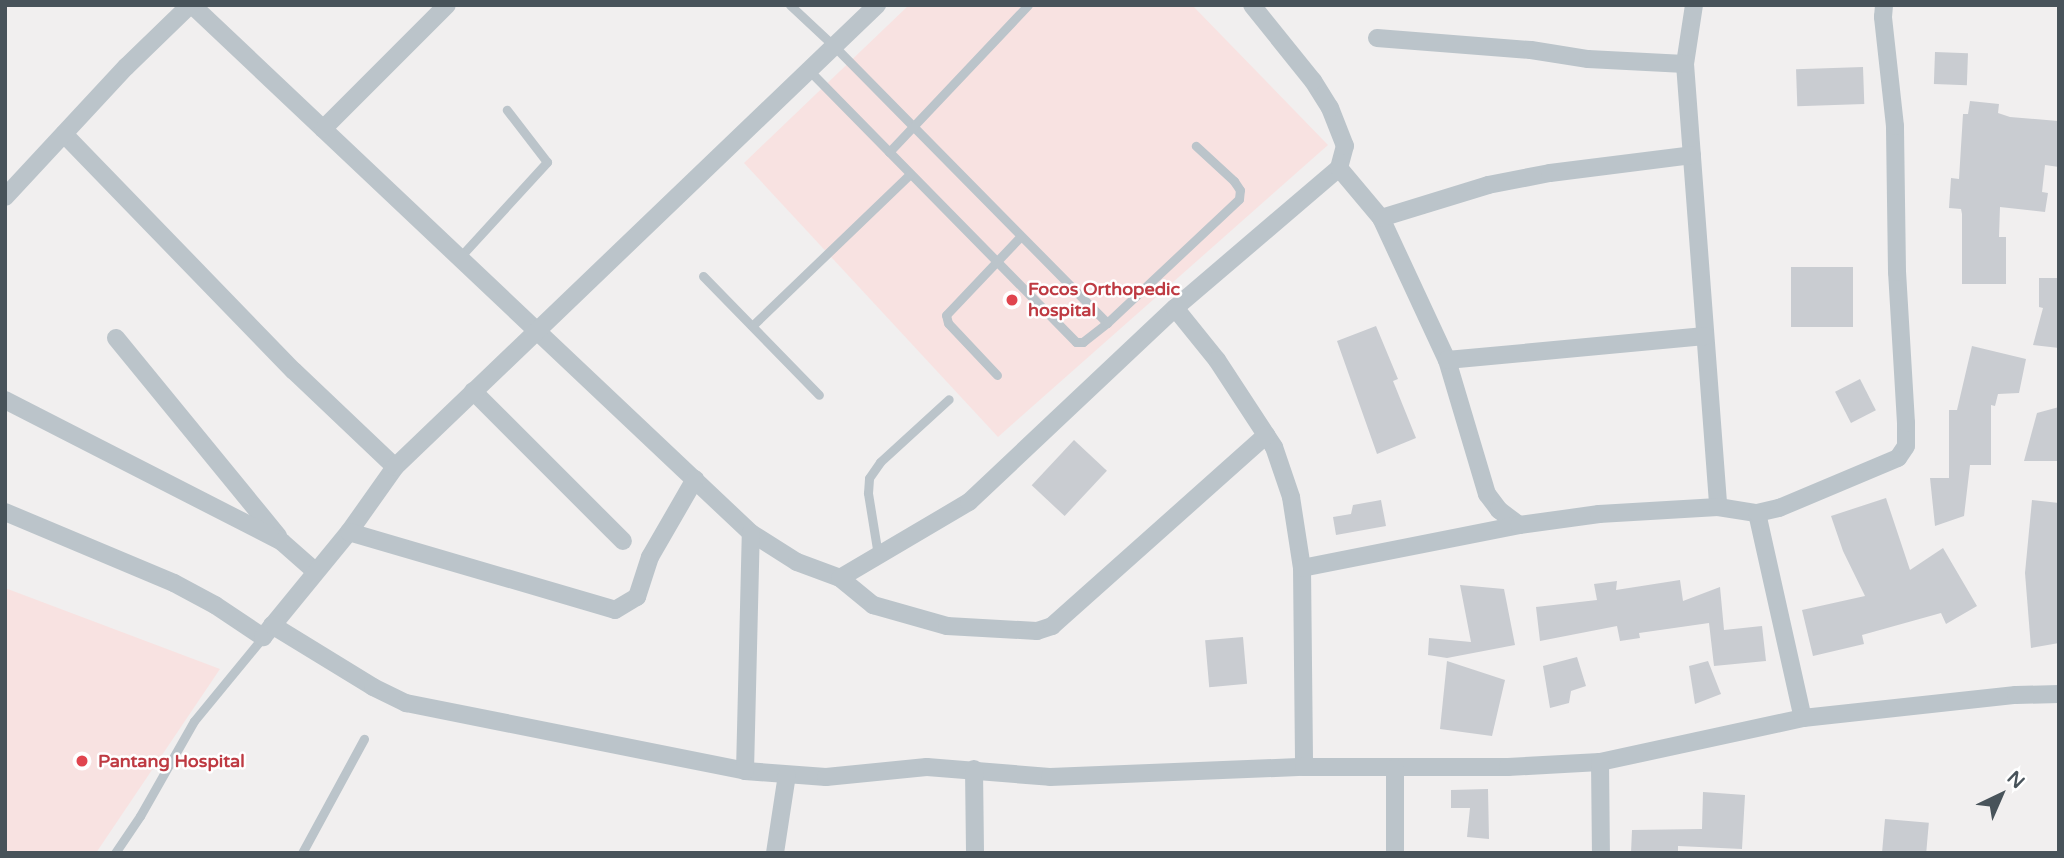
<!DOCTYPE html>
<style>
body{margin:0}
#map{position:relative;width:2064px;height:858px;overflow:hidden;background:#f1efef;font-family:"Varela Round",sans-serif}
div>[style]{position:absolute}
.medical>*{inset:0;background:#f8e2e1}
.building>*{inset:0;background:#c9ccd1;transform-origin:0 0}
.lane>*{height:9px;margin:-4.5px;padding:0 4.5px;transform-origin:4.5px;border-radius:4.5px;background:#bbc4ca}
.street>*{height:18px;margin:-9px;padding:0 9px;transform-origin:9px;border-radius:9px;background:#bbc4ca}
.dots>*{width:19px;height:19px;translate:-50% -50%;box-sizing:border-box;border:4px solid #fff;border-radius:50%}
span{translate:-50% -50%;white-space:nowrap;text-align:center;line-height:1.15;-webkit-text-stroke:5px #fff;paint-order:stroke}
.health-label{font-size:18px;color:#be3a42;font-weight:700}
.left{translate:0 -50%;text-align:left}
.frame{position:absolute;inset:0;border:7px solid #48535a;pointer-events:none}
.north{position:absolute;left:1966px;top:760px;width:70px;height:70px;-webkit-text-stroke:5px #fff;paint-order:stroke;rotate:44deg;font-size:19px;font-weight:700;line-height:28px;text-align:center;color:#48535a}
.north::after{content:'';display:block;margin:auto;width:24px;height:32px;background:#48535a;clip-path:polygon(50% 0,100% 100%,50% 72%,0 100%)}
</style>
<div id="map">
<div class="medical">
<div style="clip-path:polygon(909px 5px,1192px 5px,1328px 145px,998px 437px,744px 163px)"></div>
<div style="clip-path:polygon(5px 588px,220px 669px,96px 853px,5px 853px)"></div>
</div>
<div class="building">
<div style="left:1935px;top:52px;width:33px;height:32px;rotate:2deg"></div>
<div style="left:1863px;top:67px;width:37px;height:67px;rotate:88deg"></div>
<div style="clip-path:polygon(1970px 101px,1999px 104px,1998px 113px,2010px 117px,2058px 121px,2059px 167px,2045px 165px,2042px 192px,2048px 193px,2045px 212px,2000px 207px,1999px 237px,2006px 237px,2006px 284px,1962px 284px,1962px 214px,1961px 209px,1949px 208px,1951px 178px,1959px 179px,1963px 114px,1968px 114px)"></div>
<div style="left:1791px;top:267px;width:62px;height:60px"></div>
<div style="clip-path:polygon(2039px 278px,2059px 278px,2059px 348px,2033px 345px,2043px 308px,2039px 307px)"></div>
<div style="clip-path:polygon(1376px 326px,1398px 379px,1393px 381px,1416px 438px,1377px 454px,1337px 341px)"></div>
<div style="clip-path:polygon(1972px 346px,2026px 359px,2019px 393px,1998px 394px,1995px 406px,1991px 405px,1991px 465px,1970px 465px,1964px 516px,1935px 526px,1930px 478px,1949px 478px,1949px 410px,1957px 410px)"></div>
<div style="left:1860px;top:379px;width:35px;height:28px;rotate:63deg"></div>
<div style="clip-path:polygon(2059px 407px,2059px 461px,2024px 461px,2037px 413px)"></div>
<div style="left:1074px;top:440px;width:45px;height:62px;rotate:43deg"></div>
<div style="clip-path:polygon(1886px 498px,1910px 570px,1943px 548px,1977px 606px,1946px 624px,1941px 613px,1862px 635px,1864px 644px,1813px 656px,1802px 610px,1865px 596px,1843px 551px,1831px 516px)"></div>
<div style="clip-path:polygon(1381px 500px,1386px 526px,1336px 535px,1333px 517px,1351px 514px,1353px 505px)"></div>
<div style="clip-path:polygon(2032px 500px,2059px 503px,2059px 643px,2031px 648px,2025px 573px)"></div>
<div style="clip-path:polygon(1680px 580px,1683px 601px,1720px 587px,1724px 630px,1762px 626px,1766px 661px,1714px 666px,1709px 623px,1639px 633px,1640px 638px,1620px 641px,1617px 626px,1540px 641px,1536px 607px,1597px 600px,1594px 584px,1617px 581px,1616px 590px)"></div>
<div style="clip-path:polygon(1460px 585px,1504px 589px,1515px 645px,1447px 658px,1428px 655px,1429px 638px,1471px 642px)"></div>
<div style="left:1243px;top:637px;width:47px;height:38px;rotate:85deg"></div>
<div style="clip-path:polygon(1577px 657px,1586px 686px,1571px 691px,1569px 703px,1550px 708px,1543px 666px)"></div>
<div style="clip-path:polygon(1447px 661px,1505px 680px,1492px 736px,1440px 729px)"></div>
<div style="clip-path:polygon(1708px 661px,1721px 694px,1695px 704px,1689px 666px)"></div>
<div style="clip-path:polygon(1488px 789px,1489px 839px,1467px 837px,1470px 808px,1451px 808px,1451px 790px)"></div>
<div style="clip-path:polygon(1703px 792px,1745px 795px,1742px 849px,1678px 846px,1678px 853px,1631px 853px,1632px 830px,1702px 829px)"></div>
<div style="left:1885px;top:819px;width:44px;height:34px;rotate:5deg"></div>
</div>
<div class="lane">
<div style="left:790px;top:5px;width:60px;rotate:43deg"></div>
<div style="left:834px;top:46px;width:389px;rotate:45.4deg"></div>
<div style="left:1107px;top:323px;width:31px;rotate:142deg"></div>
<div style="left:1083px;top:342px;width:7px;rotate:180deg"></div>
<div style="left:1076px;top:342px;width:381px;rotate:-134.5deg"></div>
<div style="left:889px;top:152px;width:202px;rotate:-46.6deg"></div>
<div style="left:460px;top:257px;width:129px;rotate:-47.5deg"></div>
<div style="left:547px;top:162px;width:66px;rotate:-127.6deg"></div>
<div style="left:703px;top:276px;width:166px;rotate:45.7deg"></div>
<div style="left:1107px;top:323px;width:181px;rotate:-43.2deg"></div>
<div style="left:1239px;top:199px;width:9px;rotate:-84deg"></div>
<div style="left:1240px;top:190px;width:11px;rotate:-124deg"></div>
<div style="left:1234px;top:181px;width:52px;rotate:-137.4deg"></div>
<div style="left:752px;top:326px;width:219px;rotate:-43.9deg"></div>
<div style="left:997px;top:375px;width:71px;rotate:-133.3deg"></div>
<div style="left:948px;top:323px;width:8px;rotate:-104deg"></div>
<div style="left:946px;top:315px;width:108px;rotate:-46.5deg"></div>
<div style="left:878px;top:555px;width:63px;rotate:-99.2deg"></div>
<div style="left:868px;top:493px;width:15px;rotate:-86deg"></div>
<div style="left:869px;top:478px;width:19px;rotate:-55deg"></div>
<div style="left:880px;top:462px;width:93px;rotate:-42.4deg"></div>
<div style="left:115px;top:853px;width:45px;rotate:-56deg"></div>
<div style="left:140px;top:816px;width:109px;rotate:-60.4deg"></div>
<div style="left:194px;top:721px;width:109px;rotate:-50.6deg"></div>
<div style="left:302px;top:853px;width:130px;rotate:-61.5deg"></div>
</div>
<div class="street">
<div style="left:192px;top:5px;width:769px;rotate:43.37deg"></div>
<div style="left:751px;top:533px;width:54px;rotate:32.2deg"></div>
<div style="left:797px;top:562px;width:46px;rotate:20.4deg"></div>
<div style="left:840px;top:578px;width:150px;rotate:-30.5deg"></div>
<div style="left:969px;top:502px;width:283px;rotate:-43.3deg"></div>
<div style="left:1175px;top:308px;width:216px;rotate:-40.5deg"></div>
<div style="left:1339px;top:168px;width:23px;rotate:-75deg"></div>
<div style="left:1345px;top:146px;width:41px;rotate:-111.5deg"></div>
<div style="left:1330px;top:108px;width:32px;rotate:-122deg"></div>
<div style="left:1313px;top:81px;width:97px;rotate:-128.8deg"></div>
<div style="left:1694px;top:5px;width:60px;rotate:98.7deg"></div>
<div style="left:1685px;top:64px;width:444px;rotate:85.7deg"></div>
<div style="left:1377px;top:38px;width:154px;rotate:4.5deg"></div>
<div style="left:1531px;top:50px;width:58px;rotate:9deg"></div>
<div style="left:1588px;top:59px;width:97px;rotate:3deg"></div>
<div style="left:323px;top:129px;width:175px;rotate:-45deg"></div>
<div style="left:64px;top:134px;width:330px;rotate:45.9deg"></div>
<div style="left:294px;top:371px;width:139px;rotate:43.5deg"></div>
<div style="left:1339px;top:168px;width:65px;rotate:50deg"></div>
<div style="left:1381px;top:218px;width:157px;rotate:65.1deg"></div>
<div style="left:1447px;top:360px;width:140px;rotate:73.4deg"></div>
<div style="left:1487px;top:494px;width:20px;rotate:53deg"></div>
<div style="left:1499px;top:510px;width:25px;rotate:37deg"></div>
<div style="left:5px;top:197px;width:178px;rotate:-47.1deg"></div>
<div style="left:126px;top:67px;width:89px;rotate:-44.1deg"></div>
<div style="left:1381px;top:218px;width:112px;rotate:-17.1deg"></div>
<div style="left:1488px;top:185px;width:63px;rotate:-11deg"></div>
<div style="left:1550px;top:173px;width:143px;rotate:-7.2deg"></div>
<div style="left:1175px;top:308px;width:67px;rotate:51.1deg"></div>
<div style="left:1217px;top:360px;width:104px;rotate:56.8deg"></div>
<div style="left:1274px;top:447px;width:53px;rotate:71.2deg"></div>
<div style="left:1291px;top:497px;width:72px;rotate:81.2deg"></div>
<div style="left:1302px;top:568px;width:199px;rotate:89.4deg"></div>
<div style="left:116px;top:338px;width:256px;rotate:50.7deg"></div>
<div style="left:1447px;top:360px;width:259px;rotate:-5.3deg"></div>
<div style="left:473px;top:391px;width:212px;rotate:45deg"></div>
<div style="left:5px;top:400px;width:311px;rotate:27.1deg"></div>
<div style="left:282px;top:542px;width:45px;rotate:41.4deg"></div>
<div style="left:5px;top:512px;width:183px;rotate:22.8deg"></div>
<div style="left:174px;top:583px;width:47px;rotate:28.2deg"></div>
<div style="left:215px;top:605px;width:58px;rotate:33.7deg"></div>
<div style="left:263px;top:637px;width:136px;rotate:-50.7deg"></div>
<div style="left:349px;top:532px;width:80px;rotate:-54.7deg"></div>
<div style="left:395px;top:467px;width:668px;rotate:-43.79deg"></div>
<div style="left:1757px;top:513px;width:210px;rotate:77.4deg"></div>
<div style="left:349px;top:532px;width:277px;rotate:16.3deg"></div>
<div style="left:615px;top:610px;width:26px;rotate:-31deg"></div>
<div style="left:637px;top:597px;width:42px;rotate:-72deg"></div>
<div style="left:650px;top:557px;width:90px;rotate:-60deg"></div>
<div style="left:1302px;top:568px;width:221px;rotate:-11.2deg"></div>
<div style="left:1519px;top:525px;width:81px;rotate:-7.8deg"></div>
<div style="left:1599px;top:514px;width:119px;rotate:-3.4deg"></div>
<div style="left:1718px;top:507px;width:39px;rotate:9deg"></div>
<div style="left:1757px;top:513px;width:23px;rotate:-13deg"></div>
<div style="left:1779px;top:508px;width:129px;rotate:-22.8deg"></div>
<div style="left:1898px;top:458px;width:14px;rotate:-56deg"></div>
<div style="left:1906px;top:446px;width:23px;rotate:-90deg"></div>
<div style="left:1906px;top:423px;width:151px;rotate:-93.4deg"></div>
<div style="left:1897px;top:272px;width:146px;rotate:-90.8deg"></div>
<div style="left:1895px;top:126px;width:110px;rotate:-96.3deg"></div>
<div style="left:1883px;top:17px;width:12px;rotate:-85deg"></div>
<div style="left:840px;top:578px;width:43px;rotate:39.3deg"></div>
<div style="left:873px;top:605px;width:77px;rotate:15.8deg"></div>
<div style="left:947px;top:626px;width:90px;rotate:3.2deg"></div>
<div style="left:1037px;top:631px;width:16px;rotate:-18deg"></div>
<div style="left:1052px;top:626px;width:287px;rotate:-41.7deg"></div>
<div style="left:272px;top:625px;width:119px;rotate:31.5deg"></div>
<div style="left:373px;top:687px;width:37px;rotate:26deg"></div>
<div style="left:406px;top:703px;width:346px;rotate:11.3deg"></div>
<div style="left:745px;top:771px;width:81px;rotate:4.2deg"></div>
<div style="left:826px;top:777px;width:101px;rotate:-5.7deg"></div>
<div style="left:927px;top:767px;width:123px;rotate:4.6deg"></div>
<div style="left:1050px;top:777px;width:254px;rotate:-2.3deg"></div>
<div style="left:1304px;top:767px;width:204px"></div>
<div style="left:1508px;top:767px;width:92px;rotate:-3.1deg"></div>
<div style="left:1600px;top:762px;width:208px;rotate:-12.2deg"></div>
<div style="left:1803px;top:718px;width:214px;rotate:-6.2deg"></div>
<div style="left:2016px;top:695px;width:43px;rotate:-1.3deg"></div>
<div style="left:1600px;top:762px;width:91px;rotate:89.4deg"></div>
<div style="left:1395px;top:768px;width:85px;rotate:90deg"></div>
<div style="left:974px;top:769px;width:84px;rotate:89.3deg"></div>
<div style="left:745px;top:771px;width:238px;rotate:-88.6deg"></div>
<div style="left:775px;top:853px;width:79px;rotate:-81.3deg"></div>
</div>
<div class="dots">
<div style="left:1012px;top:300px;background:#e0444e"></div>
<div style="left:82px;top:761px;background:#e0444e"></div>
</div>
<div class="health-label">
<span class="left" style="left:1028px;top:300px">Focos Orthopedic<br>hospital</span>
<span class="left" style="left:98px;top:761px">Pantang Hospital</span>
</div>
<div class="frame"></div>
<div class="north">N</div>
</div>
